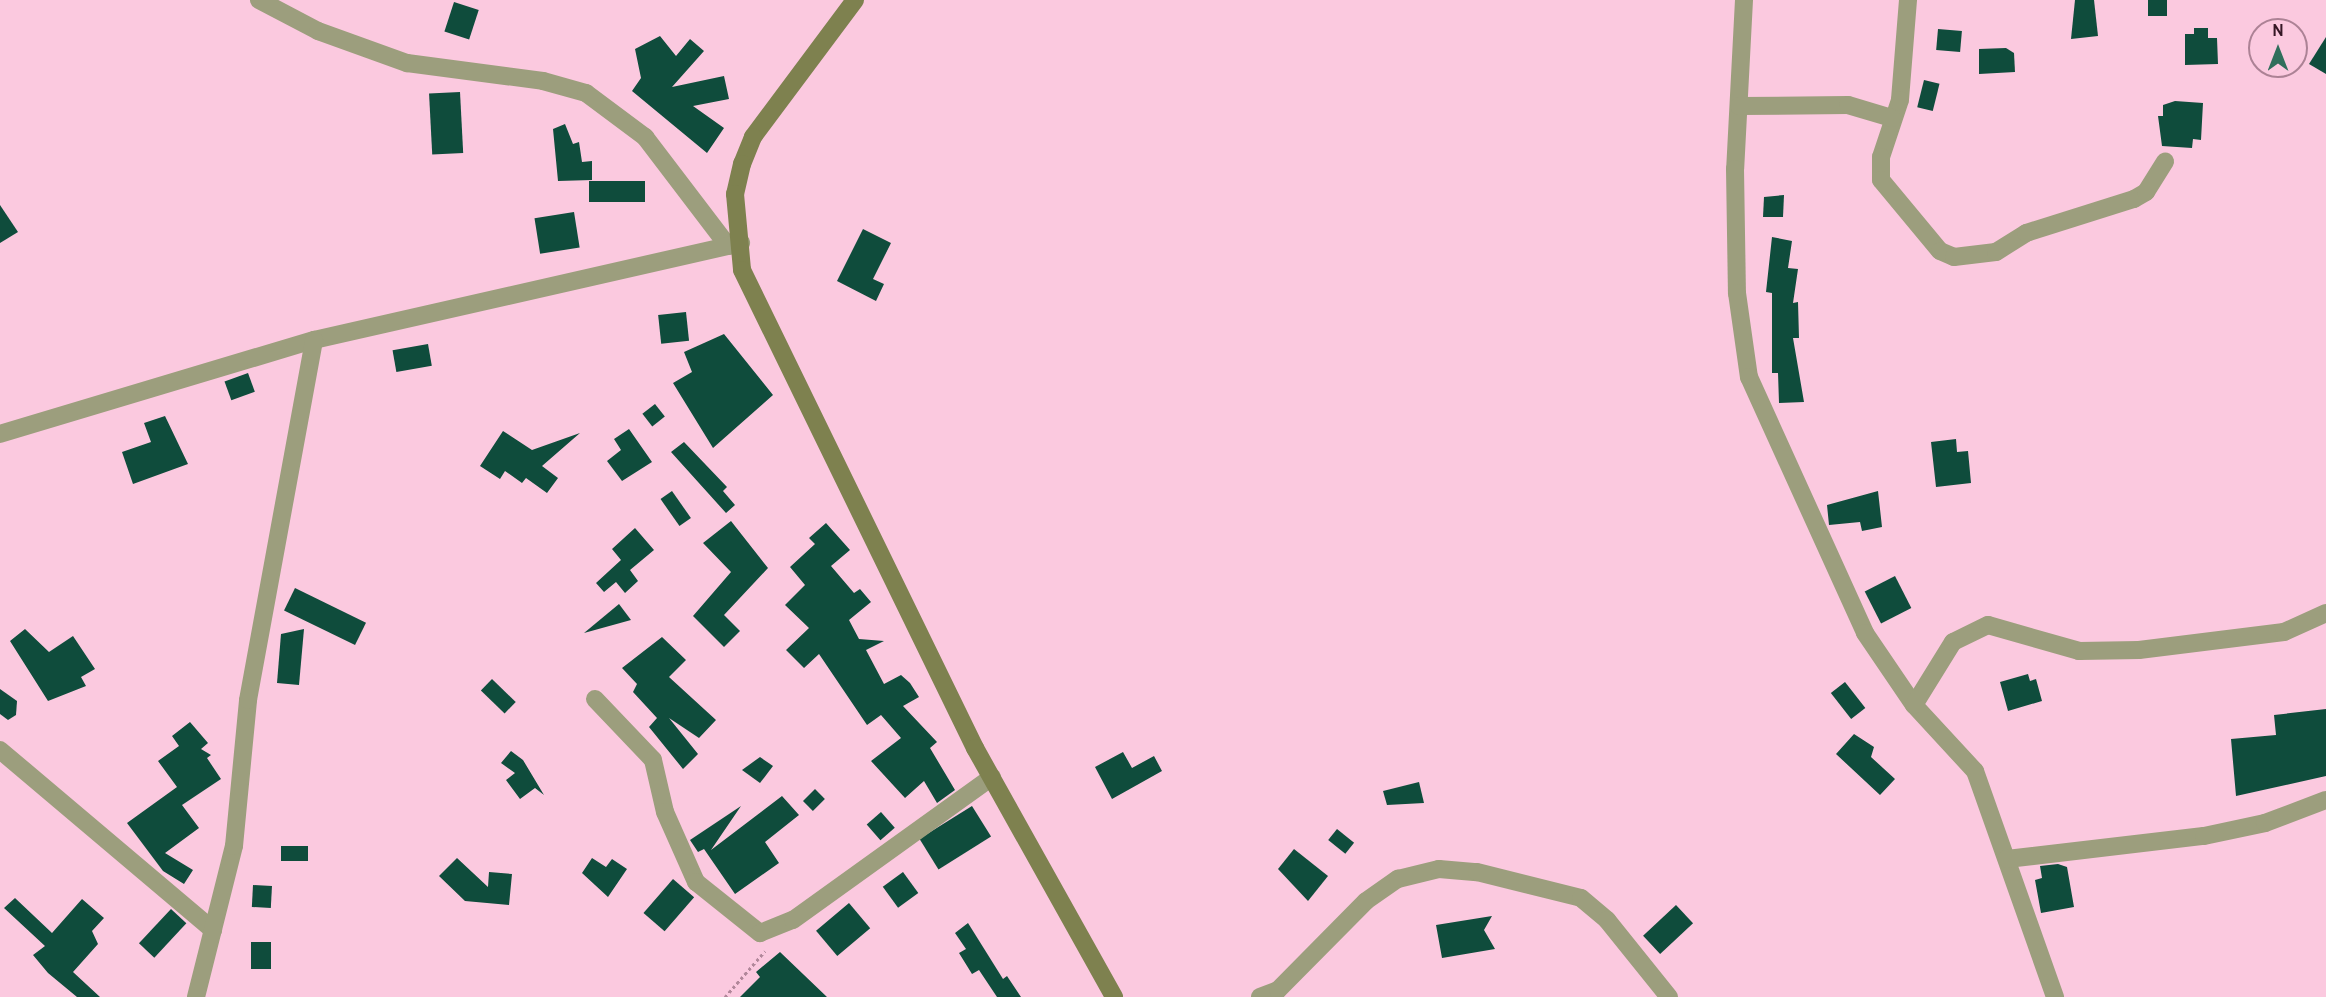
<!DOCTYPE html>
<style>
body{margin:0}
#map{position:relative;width:2326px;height:997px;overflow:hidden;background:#fbc9df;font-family:Overpass,sans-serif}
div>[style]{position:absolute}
.building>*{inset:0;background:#0f4c3c;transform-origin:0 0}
.path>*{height:3px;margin-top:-1.5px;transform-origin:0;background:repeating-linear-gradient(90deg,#b1879a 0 3px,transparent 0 6px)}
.minor>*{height:18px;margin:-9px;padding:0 9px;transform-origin:9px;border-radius:9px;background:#9c9e7d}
.secondary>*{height:18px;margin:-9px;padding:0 9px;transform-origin:9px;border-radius:9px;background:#7e814f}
span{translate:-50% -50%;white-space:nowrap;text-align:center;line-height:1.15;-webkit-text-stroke:6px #fbc9df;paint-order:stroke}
.north{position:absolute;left:2248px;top:18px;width:60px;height:60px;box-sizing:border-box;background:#fbc9df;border:2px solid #ac8295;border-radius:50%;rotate:0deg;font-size:16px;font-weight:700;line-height:24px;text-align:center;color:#351725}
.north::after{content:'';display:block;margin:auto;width:21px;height:27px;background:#306f5c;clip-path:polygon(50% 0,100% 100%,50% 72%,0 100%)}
</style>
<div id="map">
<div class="building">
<div style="clip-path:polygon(2075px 0,2094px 0,2098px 36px,2071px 39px)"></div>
<div style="left:2148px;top:0;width:19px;height:16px"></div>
<div style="left:454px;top:2px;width:26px;height:31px;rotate:18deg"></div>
<div style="clip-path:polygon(2194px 28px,2208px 28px,2208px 38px,2217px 38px,2218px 64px,2185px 65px,2185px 34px,2194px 34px)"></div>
<div style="left:1938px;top:29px;width:24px;height:21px;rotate:5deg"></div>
<div style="clip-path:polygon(660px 36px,676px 56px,690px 39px,704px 51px,672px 87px,724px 76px,729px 99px,693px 106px,724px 128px,707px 153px,632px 91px,641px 78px,635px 49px)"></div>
<div style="clip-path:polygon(2326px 37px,2326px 74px,2309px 64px)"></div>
<div style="clip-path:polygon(2006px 48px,2014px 53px,2015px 72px,1979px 74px,1979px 49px)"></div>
<div style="left:1924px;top:80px;width:16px;height:28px;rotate:14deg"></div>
<div style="left:460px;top:92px;width:61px;height:31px;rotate:87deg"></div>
<div style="clip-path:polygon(2175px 101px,2203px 103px,2201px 140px,2193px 139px,2192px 148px,2162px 146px,2158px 116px,2163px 116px,2163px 105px)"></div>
<div style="clip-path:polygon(565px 124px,573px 144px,579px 142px,582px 162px,592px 161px,592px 180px,558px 181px,553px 129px)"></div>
<div style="left:645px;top:181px;width:21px;height:56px;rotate:90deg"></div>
<div style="clip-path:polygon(1784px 195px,1783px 217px,1763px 217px,1764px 197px)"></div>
<div style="clip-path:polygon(0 205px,18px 232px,0 243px)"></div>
<div style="left:574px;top:212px;width:36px;height:40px;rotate:81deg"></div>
<div style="clip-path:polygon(863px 229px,891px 243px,873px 279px,884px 284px,876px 301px,837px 281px)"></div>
<div style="clip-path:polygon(1772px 237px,1792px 241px,1788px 268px,1798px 269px,1793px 303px,1798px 302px,1799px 338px,1793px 338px,1804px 402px,1779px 403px,1778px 373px,1772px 373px,1772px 293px,1766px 292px)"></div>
<div style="left:686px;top:312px;width:29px;height:28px;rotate:84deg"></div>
<div style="clip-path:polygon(724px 334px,773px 395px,713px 448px,673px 383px,692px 372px,684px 352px)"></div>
<div style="left:428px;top:344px;width:22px;height:36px;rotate:80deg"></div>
<div style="left:248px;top:373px;width:20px;height:25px;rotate:70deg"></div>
<div style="left:655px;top:404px;width:16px;height:16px;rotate:52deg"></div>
<div style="clip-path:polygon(165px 416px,188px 464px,133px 484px,122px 452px,151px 442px,144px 423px)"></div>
<div style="clip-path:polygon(629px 429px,652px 462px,622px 481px,607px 461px,621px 450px,614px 439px)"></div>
<div style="clip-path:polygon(503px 431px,532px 450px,580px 433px,542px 466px,558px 478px,547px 493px,526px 478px,522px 483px,505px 471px,500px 479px,480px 466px)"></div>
<div style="clip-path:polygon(1956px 439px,1957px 452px,1968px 451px,1971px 483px,1936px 487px,1931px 442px)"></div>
<div style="clip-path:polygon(684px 442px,727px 487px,723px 491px,735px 505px,726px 513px,671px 452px)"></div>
<div style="left:672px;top:491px;width:33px;height:14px;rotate:55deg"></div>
<div style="clip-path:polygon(1878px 491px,1882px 527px,1862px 531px,1860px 522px,1829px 525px,1827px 505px)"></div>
<div style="clip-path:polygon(731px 521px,768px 568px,724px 615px,740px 631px,724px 647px,693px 616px,731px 572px,703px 543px)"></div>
<div style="clip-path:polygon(826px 523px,850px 550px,831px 566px,854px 593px,860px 589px,871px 602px,849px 620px,859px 639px,884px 641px,866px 650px,884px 684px,901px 675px,910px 683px,919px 697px,903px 706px,937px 742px,930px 748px,955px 790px,937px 803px,924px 781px,905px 798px,871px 761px,901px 738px,881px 715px,867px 725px,819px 654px,804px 668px,786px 650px,809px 628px,785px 605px,805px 585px,790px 567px,815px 544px,809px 538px)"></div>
<div style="clip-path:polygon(635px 528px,654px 550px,630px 570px,638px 581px,625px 593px,616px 582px,604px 592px,596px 583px,621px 560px,612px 549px)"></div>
<div style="left:1895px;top:576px;width:36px;height:34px;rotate:63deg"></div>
<div style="left:295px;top:588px;width:79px;height:25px;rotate:26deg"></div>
<div style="clip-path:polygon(619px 604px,631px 620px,584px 633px)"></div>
<div style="clip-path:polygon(25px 629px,49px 652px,73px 636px,95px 669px,81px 677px,86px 686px,48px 701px,10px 641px)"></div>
<div style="clip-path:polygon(304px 629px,299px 685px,277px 683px,281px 634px)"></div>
<div style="clip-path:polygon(662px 637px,686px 660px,669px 677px,716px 720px,699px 738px,669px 718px,698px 754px,683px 769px,649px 727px,657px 718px,633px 692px,637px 684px,622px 668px)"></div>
<div style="clip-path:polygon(2028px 674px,2030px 681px,2036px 679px,2042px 701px,2008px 711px,2000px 682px)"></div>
<div style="left:492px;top:679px;width:33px;height:16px;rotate:44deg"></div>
<div style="left:1845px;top:682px;width:33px;height:18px;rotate:52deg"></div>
<div style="clip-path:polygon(0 689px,17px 701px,16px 715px,8px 720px,0 714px)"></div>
<div style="clip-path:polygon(2326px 709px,2326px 776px,2236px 796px,2231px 739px,2276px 735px,2274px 715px)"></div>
<div style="clip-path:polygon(190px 722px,208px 743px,201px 749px,211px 755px,207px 758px,221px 779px,182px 805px,199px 828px,165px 853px,193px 870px,184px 884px,163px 871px,127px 823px,177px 787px,158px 761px,179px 746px,172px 736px)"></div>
<div style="clip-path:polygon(1854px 734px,1874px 747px,1871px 757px,1895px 779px,1880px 795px,1836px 754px)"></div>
<div style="clip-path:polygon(511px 751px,523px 760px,544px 795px,535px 788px,520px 799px,506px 780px,515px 773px,501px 763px)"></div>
<div style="clip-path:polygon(1123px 752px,1132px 768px,1154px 756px,1162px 771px,1112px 799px,1095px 767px)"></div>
<div style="clip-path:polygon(760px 757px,773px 766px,760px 783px,742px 770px)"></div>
<div style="clip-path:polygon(1419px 782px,1424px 803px,1387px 805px,1383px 791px)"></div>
<div style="left:815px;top:789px;width:14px;height:17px;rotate:45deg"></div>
<div style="clip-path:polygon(782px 796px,799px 815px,765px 842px,779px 863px,735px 894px,704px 849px,698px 852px,690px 840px,741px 806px,711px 850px)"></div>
<div style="left:972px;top:806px;width:36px;height:62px;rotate:58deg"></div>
<div style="left:881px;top:812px;width:21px;height:19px;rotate:49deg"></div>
<div style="left:1337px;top:829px;width:22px;height:14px;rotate:39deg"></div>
<div style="left:308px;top:846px;width:15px;height:27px;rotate:90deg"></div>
<div style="clip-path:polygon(1294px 849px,1328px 876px,1308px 901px,1278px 869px)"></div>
<div style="clip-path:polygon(457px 858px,488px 887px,489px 872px,512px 874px,509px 905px,465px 901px,439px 876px)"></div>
<div style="clip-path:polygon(592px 858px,606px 867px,612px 859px,627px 869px,608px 897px,582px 873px)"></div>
<div style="clip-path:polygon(2058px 864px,2067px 867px,2074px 907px,2041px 913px,2035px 880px,2042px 878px,2040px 866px)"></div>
<div style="left:903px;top:872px;width:26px;height:25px;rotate:54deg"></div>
<div style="left:673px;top:879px;width:28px;height:45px;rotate:41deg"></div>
<div style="left:253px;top:885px;width:19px;height:22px;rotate:3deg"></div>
<div style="clip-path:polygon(15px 898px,52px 933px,82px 899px,104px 918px,92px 931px,98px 944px,73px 972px,100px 997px,77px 997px,48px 973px,33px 955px,45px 946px,4px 908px)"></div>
<div style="left:849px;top:903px;width:33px;height:43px;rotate:50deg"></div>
<div style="left:1676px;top:905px;width:25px;height:45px;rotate:47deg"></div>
<div style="left:171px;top:909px;width:21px;height:47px;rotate:43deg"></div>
<div style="clip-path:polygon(1492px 916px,1484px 930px,1495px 949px,1442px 958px,1436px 925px)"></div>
<div style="clip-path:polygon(968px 923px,1003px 979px,1007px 976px,1021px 997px,997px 997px,979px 970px,972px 974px,959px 953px,966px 949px,955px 933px)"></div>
<div style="left:251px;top:942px;width:20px;height:27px"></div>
<div style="clip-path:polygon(780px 952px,827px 997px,740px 997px,760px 977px,756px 972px)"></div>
</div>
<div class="path">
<div style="left:725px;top:997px;width:61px;rotate:-49deg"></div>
</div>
<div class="minor">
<div style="left:259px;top:0;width:67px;rotate:27.7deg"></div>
<div style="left:318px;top:31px;width:95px;rotate:19.8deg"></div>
<div style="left:407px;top:63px;width:137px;rotate:7.5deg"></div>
<div style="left:543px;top:81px;width:45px;rotate:15.6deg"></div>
<div style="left:586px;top:93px;width:74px;rotate:36.7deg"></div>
<div style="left:645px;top:137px;width:137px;rotate:52.7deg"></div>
<div style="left:1744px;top:0;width:169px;rotate:93deg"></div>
<div style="left:1735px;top:169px;width:124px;rotate:89.1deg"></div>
<div style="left:1737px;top:293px;width:85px;rotate:81.9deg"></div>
<div style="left:1749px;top:377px;width:281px;rotate:65.6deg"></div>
<div style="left:1865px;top:633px;width:87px;rotate:55.8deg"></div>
<div style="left:1914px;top:705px;width:90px;rotate:47.3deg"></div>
<div style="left:1975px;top:771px;width:240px;rotate:70.5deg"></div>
<div style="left:1908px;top:0;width:100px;rotate:94.6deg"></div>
<div style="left:1900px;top:100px;width:60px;rotate:108.4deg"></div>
<div style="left:1881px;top:157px;width:23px;rotate:90deg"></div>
<div style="left:1881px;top:180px;width:92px;rotate:50.3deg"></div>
<div style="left:1940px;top:251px;width:15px;rotate:23deg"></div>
<div style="left:1954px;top:257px;width:42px;rotate:-6.8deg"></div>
<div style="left:1996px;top:252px;width:36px;rotate:-32deg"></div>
<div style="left:2026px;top:233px;width:113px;rotate:-17.5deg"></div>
<div style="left:2134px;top:199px;width:14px;rotate:-30deg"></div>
<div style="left:2146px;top:192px;width:36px;rotate:-58deg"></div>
<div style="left:1739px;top:106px;width:109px;rotate:-0.5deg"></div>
<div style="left:1848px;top:105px;width:46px;rotate:16.5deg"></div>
<div style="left:0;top:434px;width:328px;rotate:-16.7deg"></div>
<div style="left:314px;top:340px;width:438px;rotate:-12.8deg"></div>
<div style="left:595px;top:699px;width:84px;rotate:46.4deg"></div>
<div style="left:653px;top:760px;width:53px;rotate:77deg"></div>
<div style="left:665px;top:812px;width:77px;rotate:66.1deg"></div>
<div style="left:696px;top:882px;width:82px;rotate:38.6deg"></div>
<div style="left:760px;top:933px;width:35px;rotate:-22deg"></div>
<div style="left:793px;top:920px;width:245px;rotate:-35.7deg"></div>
<div style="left:1914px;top:705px;width:74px;rotate:-58.2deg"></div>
<div style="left:1953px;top:642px;width:39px;rotate:-26deg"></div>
<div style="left:1988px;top:625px;width:95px;rotate:15.9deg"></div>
<div style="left:2079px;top:651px;width:60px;rotate:-1deg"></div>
<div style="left:2139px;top:650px;width:146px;rotate:-7.1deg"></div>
<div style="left:2284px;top:632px;width:46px;rotate:-24.3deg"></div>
<div style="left:0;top:750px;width:279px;rotate:40.2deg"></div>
<div style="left:2007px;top:859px;width:198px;rotate:-6.7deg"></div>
<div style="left:2204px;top:836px;width:62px;rotate:-12deg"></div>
<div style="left:2265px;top:823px;width:65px;rotate:-20.7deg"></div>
<div style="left:196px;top:997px;width:156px;rotate:-75.9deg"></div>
<div style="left:234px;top:846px;width:147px;rotate:-84.5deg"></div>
<div style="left:248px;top:700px;width:366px;rotate:-79.6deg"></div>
<div style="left:1260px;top:997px;width:19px;rotate:-21deg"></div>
<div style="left:1278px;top:990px;width:125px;rotate:-45.3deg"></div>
<div style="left:1366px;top:901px;width:39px;rotate:-35deg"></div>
<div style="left:1398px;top:879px;width:42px;rotate:-13.7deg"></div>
<div style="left:1439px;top:869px;width:38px;rotate:5deg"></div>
<div style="left:1477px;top:872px;width:107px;rotate:14deg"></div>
<div style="left:1581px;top:898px;width:34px;rotate:40deg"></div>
<div style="left:1607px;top:920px;width:99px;rotate:51.2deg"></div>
</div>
<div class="secondary">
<div style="left:855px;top:0;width:171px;rotate:126.7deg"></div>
<div style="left:753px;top:137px;width:29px;rotate:112deg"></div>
<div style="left:742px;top:164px;width:31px;rotate:103deg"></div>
<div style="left:735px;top:194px;width:76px;rotate:84.7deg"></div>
<div style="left:742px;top:270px;width:532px;rotate:64.01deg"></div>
<div style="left:975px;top:748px;width:285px;rotate:60.8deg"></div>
</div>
<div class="north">N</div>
</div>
